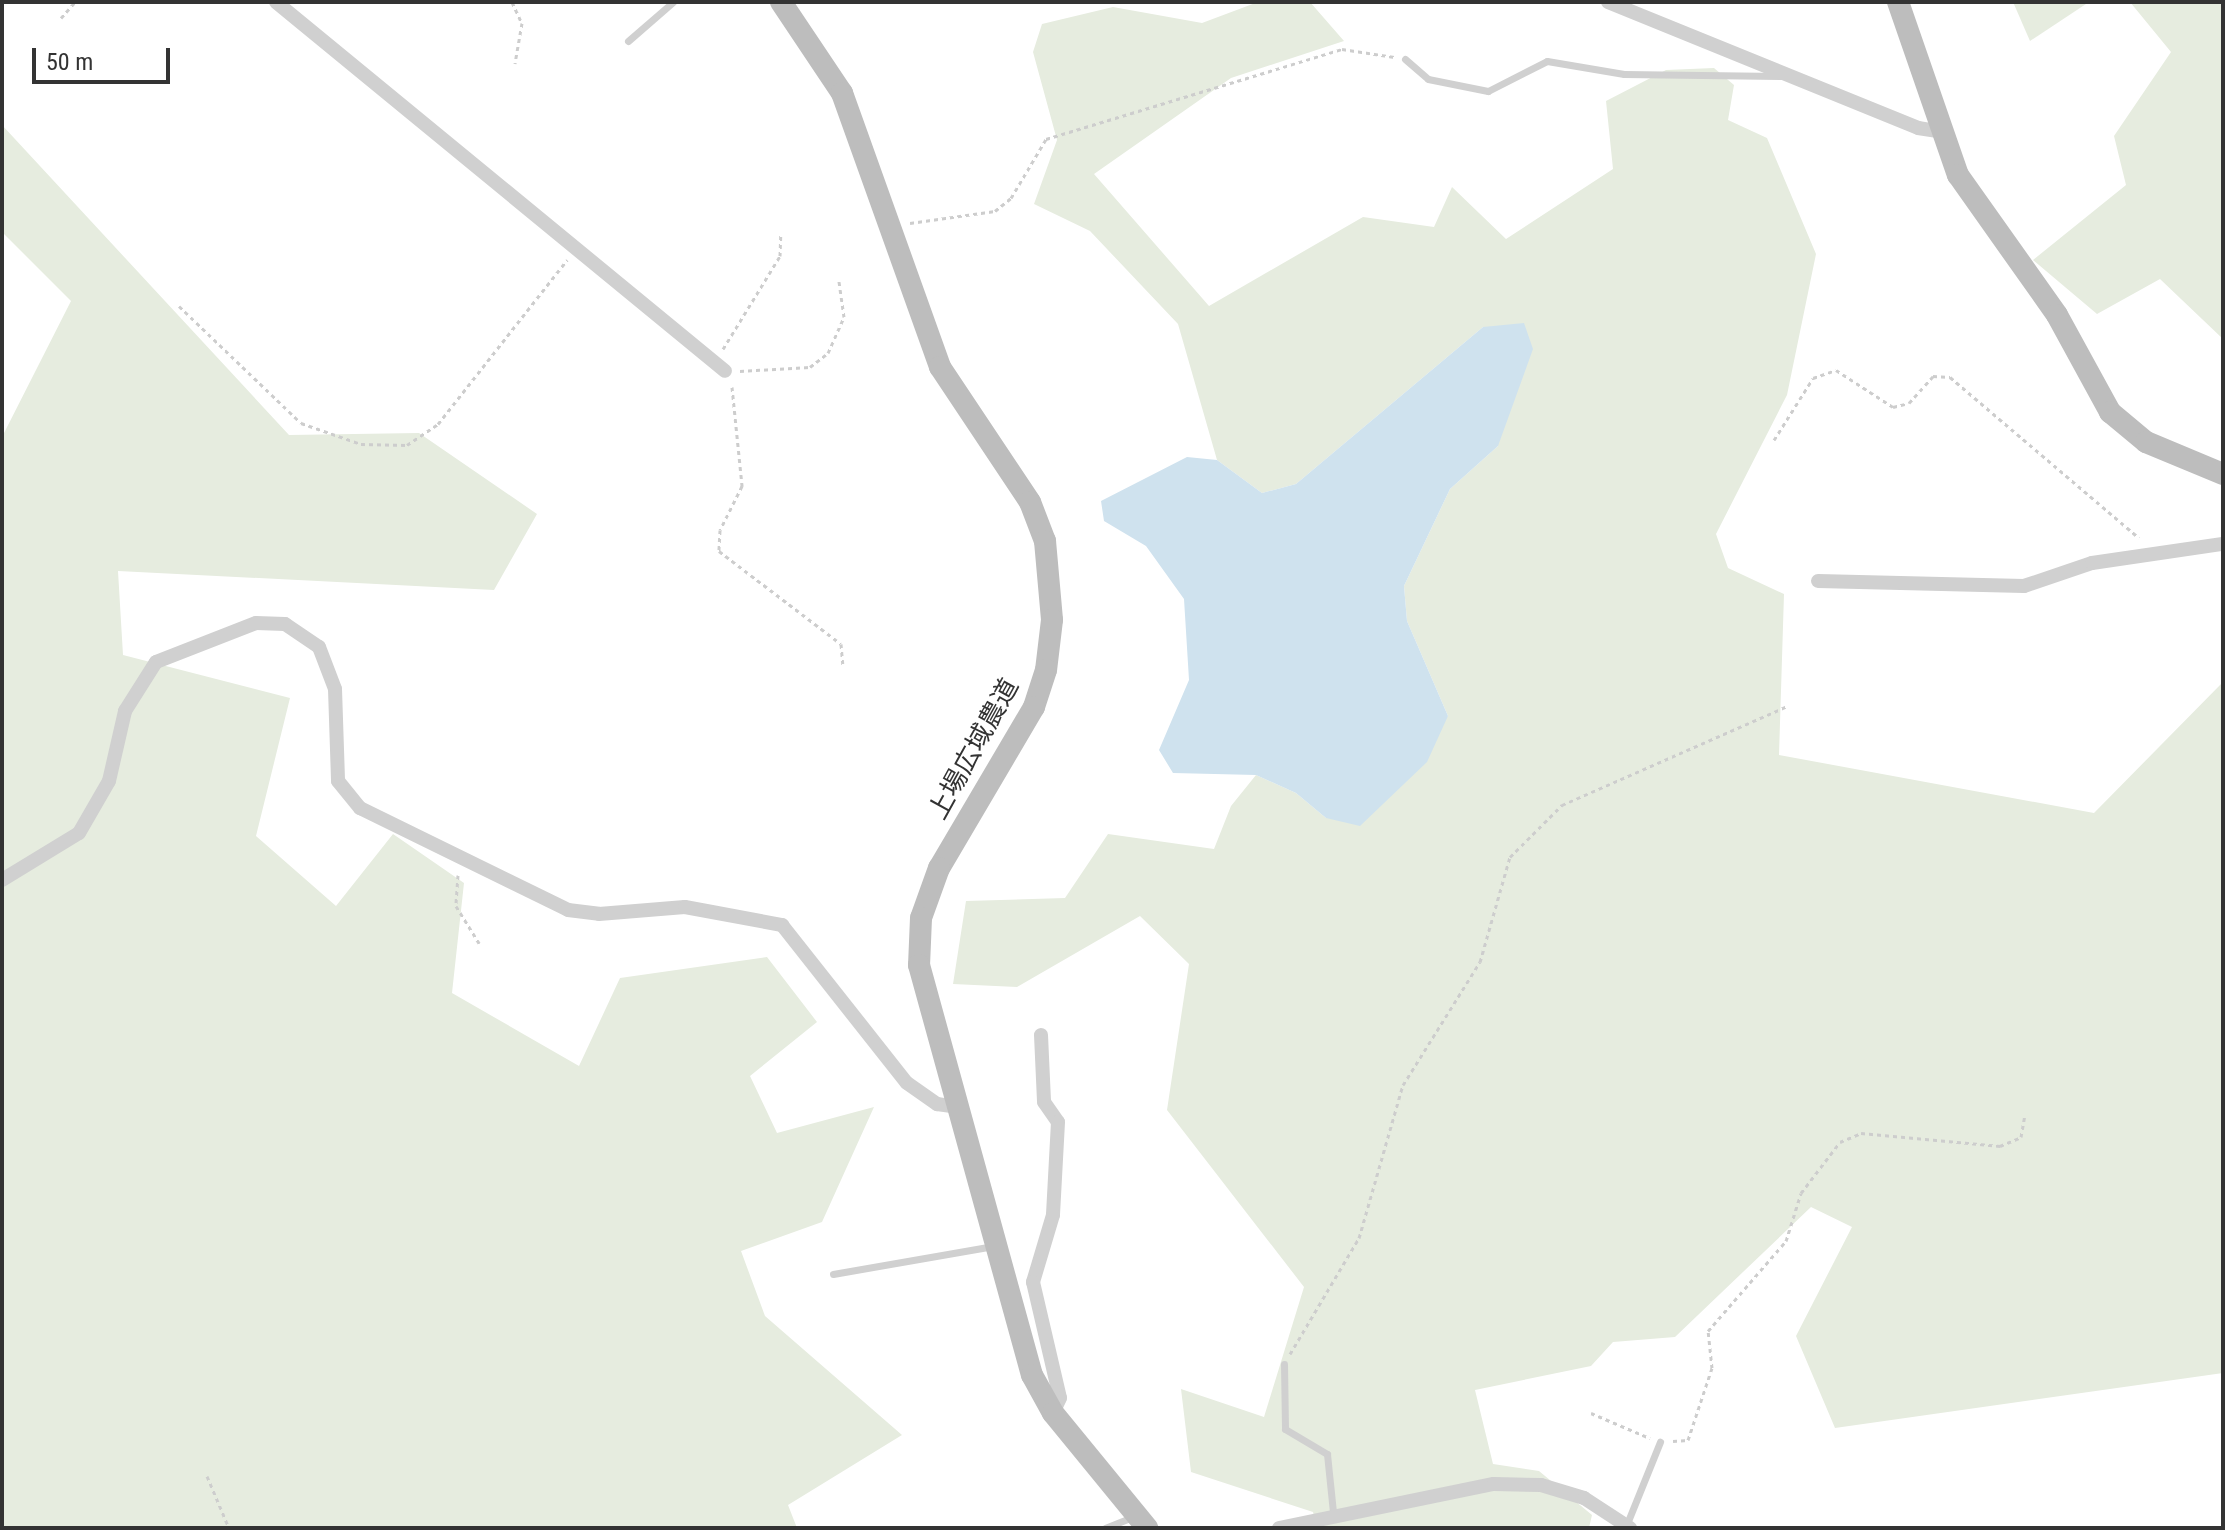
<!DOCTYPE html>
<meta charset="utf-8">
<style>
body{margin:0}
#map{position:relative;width:2225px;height:1530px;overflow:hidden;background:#fff;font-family:"Roboto Condensed","Noto Sans JP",sans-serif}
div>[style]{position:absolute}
.green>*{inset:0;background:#e6ecdf}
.water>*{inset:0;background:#cfe2ee}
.path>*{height:3px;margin-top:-1.5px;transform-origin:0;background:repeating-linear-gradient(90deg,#cdcdcd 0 4px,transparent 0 8px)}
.lane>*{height:7px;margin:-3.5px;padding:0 3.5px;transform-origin:3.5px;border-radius:3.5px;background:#d0d0d0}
.street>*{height:14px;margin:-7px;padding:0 7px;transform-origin:7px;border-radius:7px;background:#d0d0d0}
.secondary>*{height:22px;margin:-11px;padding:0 11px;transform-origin:11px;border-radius:11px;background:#bdbdbd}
span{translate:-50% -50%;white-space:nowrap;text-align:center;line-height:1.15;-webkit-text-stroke:8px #fff;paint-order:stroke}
.street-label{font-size:26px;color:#333}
.frame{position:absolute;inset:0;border:4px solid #333;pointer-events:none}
.scale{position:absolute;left:32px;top:48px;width:138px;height:36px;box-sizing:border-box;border:4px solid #333;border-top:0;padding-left:10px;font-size:24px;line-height:28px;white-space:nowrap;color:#333;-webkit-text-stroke:6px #fff;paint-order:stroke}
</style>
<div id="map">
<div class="green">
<div style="clip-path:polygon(1258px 2px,1310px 2px,1344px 41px,1231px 78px,1094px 174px,1209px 306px,1363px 217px,1434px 227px,1452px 187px,1506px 239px,1613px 169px,1606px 101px,1666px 70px,1714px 68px,1734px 85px,1728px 120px,1767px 138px,1816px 254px,1787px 395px,1716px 534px,1728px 568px,1784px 594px,1779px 755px,2094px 813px,2223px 682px,2223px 1373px,1835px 1428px,1796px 1336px,1852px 1227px,1811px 1207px,1675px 1337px,1613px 1342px,1591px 1366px,1475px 1390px,1493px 1464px,1539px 1471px,1592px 1515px,1589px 1528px,1317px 1528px,1313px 1512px,1191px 1472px,1181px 1389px,1264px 1417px,1304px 1287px,1167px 1110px,1189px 964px,1140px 916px,1017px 987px,953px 984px,966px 901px,1065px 898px,1108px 834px,1214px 849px,1231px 806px,1256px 775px,1296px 793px,1326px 818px,1448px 716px,1407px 621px,1404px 586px,1450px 489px,1498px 446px,1483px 327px,1296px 484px,1262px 493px,1217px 460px,1178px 324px,1090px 231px,1034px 204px,1057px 140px,1033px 52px,1042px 24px,1113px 7px,1202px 23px)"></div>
<div style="clip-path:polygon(2013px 2px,2089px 2px,2030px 41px)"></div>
<div style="clip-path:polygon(2130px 2px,2223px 2px,2223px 339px,2160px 279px,2097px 314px,2033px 260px,2126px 185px,2114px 136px,2171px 52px)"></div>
<div style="clip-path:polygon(2px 125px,289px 435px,419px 433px,537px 514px,494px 590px,118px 571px,123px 655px,290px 698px,256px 836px,336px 906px,393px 834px,464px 883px,452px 993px,579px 1066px,620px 978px,767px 957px,817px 1022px,750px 1076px,777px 1133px,874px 1107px,822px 1222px,741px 1251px,765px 1316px,902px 1435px,788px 1505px,797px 1528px,2px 1528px,2px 437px,71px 301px,2px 232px)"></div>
</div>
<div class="water">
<div style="clip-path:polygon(1524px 323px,1533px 349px,1498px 446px,1450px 489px,1404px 586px,1407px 621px,1448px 716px,1427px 762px,1360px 826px,1326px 818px,1296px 793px,1256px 775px,1173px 773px,1159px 750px,1189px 680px,1184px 599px,1146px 546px,1104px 521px,1101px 501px,1187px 457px,1217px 460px,1262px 493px,1296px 484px,1483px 327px)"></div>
</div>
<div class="path">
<div style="left:512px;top:2px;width:23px;rotate:65deg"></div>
<div style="left:522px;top:23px;width:41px;rotate:99.9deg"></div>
<div style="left:61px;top:18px;width:21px;rotate:-49deg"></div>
<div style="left:910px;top:223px;width:86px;rotate:-8deg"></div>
<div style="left:995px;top:211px;width:21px;rotate:-39deg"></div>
<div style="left:1011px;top:198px;width:69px;rotate:-59.3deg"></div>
<div style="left:1046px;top:139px;width:309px;rotate:-16.9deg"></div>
<div style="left:1342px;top:49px;width:53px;rotate:8.7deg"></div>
<div style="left:179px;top:306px;width:169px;rotate:43.8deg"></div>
<div style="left:301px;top:423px;width:64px;rotate:19.3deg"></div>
<div style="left:361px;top:444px;width:46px;rotate:1.2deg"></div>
<div style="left:407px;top:445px;width:37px;rotate:-34deg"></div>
<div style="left:438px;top:424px;width:209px;rotate:-51.8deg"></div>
<div style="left:723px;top:349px;width:109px;rotate:-58.5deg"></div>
<div style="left:780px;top:256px;width:23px;rotate:-88deg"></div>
<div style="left:740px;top:371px;width:70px;rotate:-3.3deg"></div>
<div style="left:810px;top:367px;width:23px;rotate:-38deg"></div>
<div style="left:828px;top:353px;width:39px;rotate:-66deg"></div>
<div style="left:844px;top:317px;width:36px;rotate:-98deg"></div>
<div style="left:732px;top:387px;width:100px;rotate:84.2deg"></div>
<div style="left:742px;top:486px;width:49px;rotate:116.6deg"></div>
<div style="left:720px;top:530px;width:21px;rotate:93deg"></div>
<div style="left:719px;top:551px;width:153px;rotate:37.3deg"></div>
<div style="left:841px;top:644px;width:21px;rotate:85deg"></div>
<div style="left:1774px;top:440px;width:73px;rotate:-57.8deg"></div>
<div style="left:1813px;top:378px;width:24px;rotate:-19deg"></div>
<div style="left:1836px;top:370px;width:68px;rotate:33deg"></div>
<div style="left:1893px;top:407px;width:16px;rotate:-14deg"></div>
<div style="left:1909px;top:403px;width:36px;rotate:-48deg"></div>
<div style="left:1933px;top:376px;width:17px;rotate:3deg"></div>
<div style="left:1950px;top:377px;width:248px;rotate:40.4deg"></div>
<div style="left:458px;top:875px;width:31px;rotate:94deg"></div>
<div style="left:456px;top:906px;width:44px;rotate:58.1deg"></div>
<div style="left:1290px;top:1354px;width:135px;rotate:-59.3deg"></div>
<div style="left:1359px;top:1238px;width:159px;rotate:-74deg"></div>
<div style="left:1403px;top:1085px;width:145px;rotate:-58deg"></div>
<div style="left:1480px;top:962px;width:109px;rotate:-74.1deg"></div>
<div style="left:1510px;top:857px;width:74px;rotate:-45deg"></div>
<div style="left:1562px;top:805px;width:247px;rotate:-23.7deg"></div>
<div style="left:1591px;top:1413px;width:64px;rotate:23deg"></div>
<div style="left:1673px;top:1441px;width:15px;rotate:-4deg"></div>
<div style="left:1688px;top:1440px;width:76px;rotate:-71.6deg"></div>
<div style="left:1712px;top:1368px;width:37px;rotate:-96deg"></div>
<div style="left:1708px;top:1331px;width:119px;rotate:-49.1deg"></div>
<div style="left:1786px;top:1241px;width:50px;rotate:-72.6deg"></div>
<div style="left:1801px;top:1193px;width:64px;rotate:-52.6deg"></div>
<div style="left:1840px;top:1142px;width:23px;rotate:-23deg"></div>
<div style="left:1861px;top:1133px;width:140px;rotate:5.3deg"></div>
<div style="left:2000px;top:1146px;width:23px;rotate:-23deg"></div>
<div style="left:2021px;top:1137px;width:22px;rotate:-80deg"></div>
<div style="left:207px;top:1476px;width:56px;rotate:67.1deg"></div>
</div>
<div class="lane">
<div style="left:628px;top:41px;width:60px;rotate:-40.9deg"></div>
<div style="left:1405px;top:59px;width:30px;rotate:41deg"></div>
<div style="left:1428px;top:79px;width:61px;rotate:11.3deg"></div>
<div style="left:1488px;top:91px;width:66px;rotate:-27deg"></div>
<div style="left:1547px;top:61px;width:78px;rotate:9.6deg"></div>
<div style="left:1624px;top:74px;width:156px;rotate:0.7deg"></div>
<div style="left:833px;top:1274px;width:163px;rotate:-9.9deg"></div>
<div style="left:1284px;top:1364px;width:65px;rotate:89.1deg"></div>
<div style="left:1285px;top:1429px;width:49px;rotate:30.8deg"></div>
<div style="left:1327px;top:1454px;width:58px;rotate:84.1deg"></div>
<div style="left:1626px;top:1526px;width:91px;rotate:-68deg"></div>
<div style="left:1105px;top:1528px;width:29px;rotate:-22deg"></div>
</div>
<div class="street">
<div style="left:276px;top:2px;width:581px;rotate:39.41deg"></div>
<div style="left:1608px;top:2px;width:335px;rotate:22.1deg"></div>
<div style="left:1918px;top:128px;width:20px;rotate:9deg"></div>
<div style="left:1818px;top:581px;width:206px;rotate:1.4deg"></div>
<div style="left:2024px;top:586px;width:72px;rotate:-18.7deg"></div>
<div style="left:2092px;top:563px;width:132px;rotate:-8.3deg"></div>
<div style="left:2px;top:880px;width:90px;rotate:-31.4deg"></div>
<div style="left:79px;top:833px;width:60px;rotate:-60deg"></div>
<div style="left:109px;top:781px;width:72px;rotate:-77.1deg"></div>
<div style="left:125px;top:711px;width:58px;rotate:-57.7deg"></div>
<div style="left:156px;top:662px;width:107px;rotate:-21.3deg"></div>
<div style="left:256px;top:623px;width:29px;rotate:2deg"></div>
<div style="left:285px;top:624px;width:41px;rotate:34.1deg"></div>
<div style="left:319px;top:647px;width:45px;rotate:69.1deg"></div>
<div style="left:335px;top:689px;width:92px;rotate:88.1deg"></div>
<div style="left:338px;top:781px;width:35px;rotate:51deg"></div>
<div style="left:360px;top:808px;width:232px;rotate:26.1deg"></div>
<div style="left:568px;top:910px;width:31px;rotate:7deg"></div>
<div style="left:599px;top:914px;width:86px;rotate:-4.7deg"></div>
<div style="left:685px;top:907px;width:99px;rotate:10.5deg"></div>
<div style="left:782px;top:925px;width:201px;rotate:51.7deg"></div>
<div style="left:907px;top:1083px;width:37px;rotate:35deg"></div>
<div style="left:937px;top:1104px;width:22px;rotate:8deg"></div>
<div style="left:1041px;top:1035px;width:67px;rotate:87.4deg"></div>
<div style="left:1044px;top:1102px;width:24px;rotate:55deg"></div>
<div style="left:1058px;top:1122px;width:93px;rotate:93.1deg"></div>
<div style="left:1053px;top:1215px;width:70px;rotate:106.6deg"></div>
<div style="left:1033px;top:1282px;width:119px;rotate:76.9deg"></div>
<div style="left:1060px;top:1398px;width:17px;rotate:115deg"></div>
<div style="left:1279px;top:1528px;width:219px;rotate:-11.6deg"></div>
<div style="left:1494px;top:1484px;width:47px;rotate:1.2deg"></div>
<div style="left:1541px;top:1485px;width:45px;rotate:16.8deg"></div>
<div style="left:1584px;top:1498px;width:55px;rotate:33.1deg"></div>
</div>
<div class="secondary">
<div style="left:781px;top:2px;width:110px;rotate:56.2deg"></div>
<div style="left:842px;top:93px;width:291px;rotate:70.3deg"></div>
<div style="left:940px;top:367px;width:162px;rotate:56.3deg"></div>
<div style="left:1030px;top:502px;width:42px;rotate:69deg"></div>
<div style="left:1045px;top:541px;width:79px;rotate:84.9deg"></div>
<div style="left:1052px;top:620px;width:50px;rotate:96.8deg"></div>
<div style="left:1046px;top:670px;width:39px;rotate:108deg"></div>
<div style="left:1034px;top:707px;width:187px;rotate:120.5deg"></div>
<div style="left:939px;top:868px;width:53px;rotate:109.8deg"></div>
<div style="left:921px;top:918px;width:47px;rotate:92.4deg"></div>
<div style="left:919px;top:965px;width:425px;rotate:74.6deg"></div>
<div style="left:1032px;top:1375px;width:43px;rotate:61.1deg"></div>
<div style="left:1053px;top:1413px;width:149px;rotate:50.7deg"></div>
<div style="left:1898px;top:2px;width:183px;rotate:70.9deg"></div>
<div style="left:1958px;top:175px;width:171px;rotate:54.7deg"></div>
<div style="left:2057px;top:315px;width:111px;rotate:61.3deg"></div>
<div style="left:2110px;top:412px;width:47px;rotate:39.8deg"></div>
<div style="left:2146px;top:442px;width:83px;rotate:22.6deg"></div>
</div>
<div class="street-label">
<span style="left:974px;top:749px;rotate:-61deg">上場広域農道</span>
</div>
<div class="frame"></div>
<div class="scale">50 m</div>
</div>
